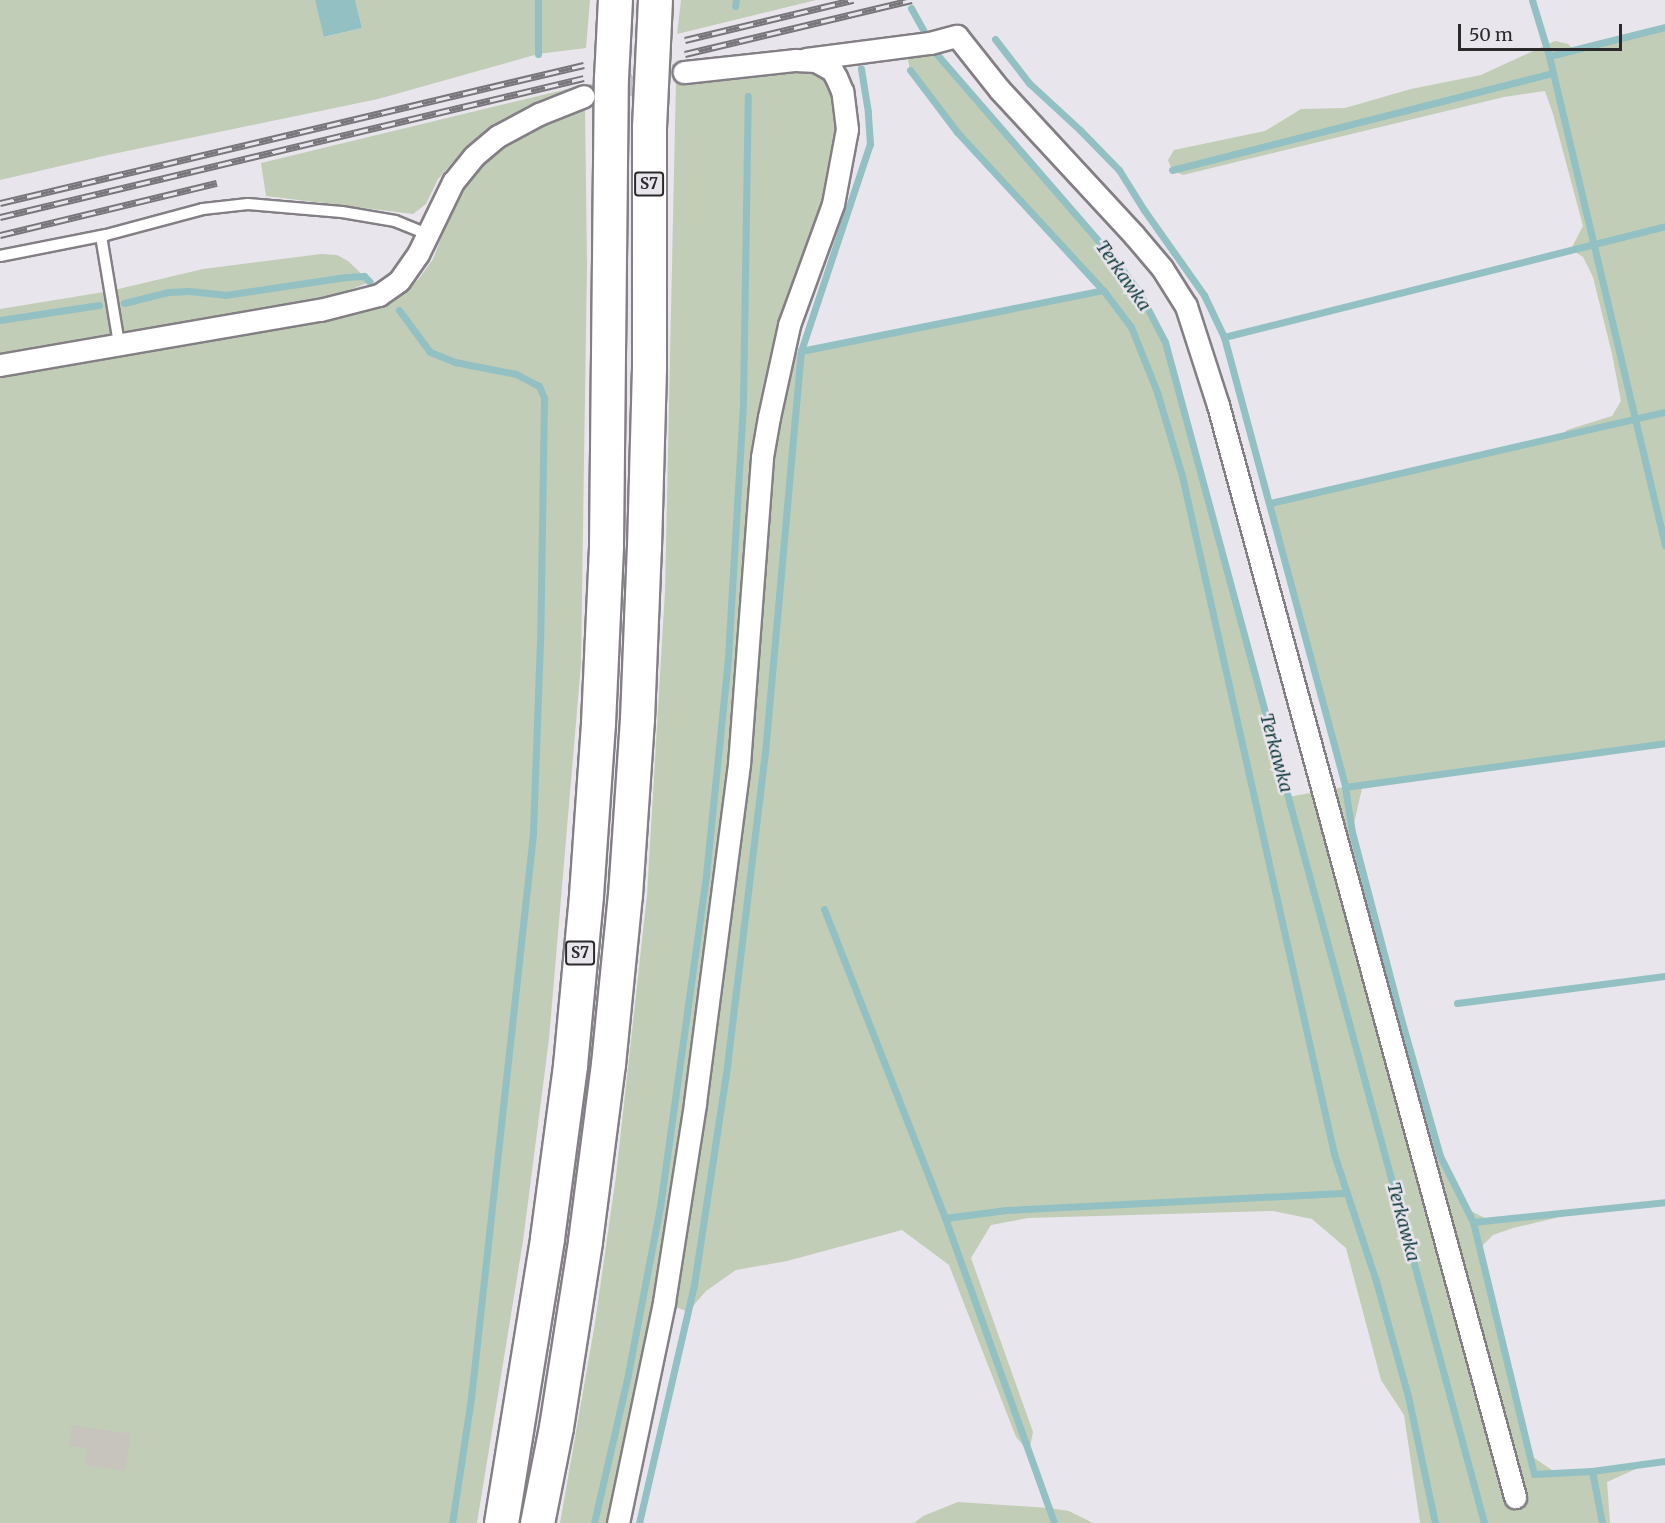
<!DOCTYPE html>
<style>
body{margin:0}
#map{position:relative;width:1665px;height:1523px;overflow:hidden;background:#e9e5ec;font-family:Merriweather,serif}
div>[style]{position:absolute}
.green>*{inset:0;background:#c1cdb7}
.water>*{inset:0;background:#93c0c2}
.stream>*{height:7px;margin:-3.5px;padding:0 3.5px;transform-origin:3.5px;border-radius:3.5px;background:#93c0c2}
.building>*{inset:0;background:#c7c3bd}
.street-tunnel>*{height:21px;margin-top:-10.5px;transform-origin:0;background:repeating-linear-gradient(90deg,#c3c0c6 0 21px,transparent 0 31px)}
.roads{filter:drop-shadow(2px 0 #837f85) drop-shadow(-2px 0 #837f85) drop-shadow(0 2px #837f85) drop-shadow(0 -2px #837f85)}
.lane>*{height:10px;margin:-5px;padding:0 5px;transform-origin:5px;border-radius:5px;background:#fff}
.street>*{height:21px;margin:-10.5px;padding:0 10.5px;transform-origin:10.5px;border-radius:10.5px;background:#fff}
.highway>*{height:33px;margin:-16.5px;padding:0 16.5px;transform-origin:16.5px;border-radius:16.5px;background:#fff}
.rail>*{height:7px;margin-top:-3.5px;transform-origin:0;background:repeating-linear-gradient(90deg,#e9e5ec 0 14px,#78767a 0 28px);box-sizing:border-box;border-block:2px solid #78767a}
span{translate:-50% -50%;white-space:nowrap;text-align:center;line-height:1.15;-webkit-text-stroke:5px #e9e5ec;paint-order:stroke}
.shield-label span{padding:2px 4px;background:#e9e5ec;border:2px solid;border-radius:4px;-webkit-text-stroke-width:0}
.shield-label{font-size:15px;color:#2b2a2c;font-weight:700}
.water-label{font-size:18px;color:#113c3e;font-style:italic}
.scale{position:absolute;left:1458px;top:24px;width:164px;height:27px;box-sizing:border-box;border:3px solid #2b2a2c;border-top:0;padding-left:8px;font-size:18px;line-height:21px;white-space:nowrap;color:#2b2a2c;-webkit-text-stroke:4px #e9e5ec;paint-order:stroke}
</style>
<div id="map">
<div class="green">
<div style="clip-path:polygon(0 0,315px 0,325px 37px,362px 28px,355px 0,590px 0,586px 48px,538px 54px,378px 99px,108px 155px,0 180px)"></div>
<div style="clip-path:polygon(681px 0,816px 0,677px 34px)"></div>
<div style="clip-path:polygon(1665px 27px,1665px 743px,1363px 784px,1352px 832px,1440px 1156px,1465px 1208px,1489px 1220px,1589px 1210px,1513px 1228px,1493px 1235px,1480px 1248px,1530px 1455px,1556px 1473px,1649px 1463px,1607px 1482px,1610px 1523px,1420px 1523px,1404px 1415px,1381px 1380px,1346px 1248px,1312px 1219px,1273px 1211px,1028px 1218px,991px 1225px,971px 1258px,1033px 1432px,1029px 1452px,1016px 1437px,949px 1265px,902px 1230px,787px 1261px,736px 1270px,706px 1291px,688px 1312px,664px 1302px,618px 1523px,560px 1523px,595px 1323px,616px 1176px,647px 895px,665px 591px,676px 79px,824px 64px,847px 129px,781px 359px,801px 351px,1103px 290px,957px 132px,910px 70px,907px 55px,934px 51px,1117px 262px,1140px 294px,1165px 342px,1288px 797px,1344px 787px,1270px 503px,1560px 437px,1567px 430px,1612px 416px,1621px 401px,1612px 354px,1593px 277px,1583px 257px,1571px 249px,1583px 226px,1553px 114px,1545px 91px,1504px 97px,1183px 175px,1172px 170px,1168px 160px,1174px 150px,1265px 131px,1301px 109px,1345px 108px,1411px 89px,1481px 75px,1555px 41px,1568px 44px,1574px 50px)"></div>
<div style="clip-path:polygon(584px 85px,584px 89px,502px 125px,466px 147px,438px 179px,426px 204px,413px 214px,266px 196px,261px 163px)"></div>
<div style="clip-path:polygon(585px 106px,587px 264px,581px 664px,549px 1039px,523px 1241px,477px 1523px,0 1523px,0 376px,378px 307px,400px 296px,418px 280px,433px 259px,458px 194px,475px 169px,497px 150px,564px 113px)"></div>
<div style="clip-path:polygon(321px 254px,337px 255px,348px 261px,370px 282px,336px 295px,239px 315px,80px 339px,0 355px,0 309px,110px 291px,203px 269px)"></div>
<div style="clip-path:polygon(958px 1502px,1049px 1508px,1069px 1511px,1093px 1523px,914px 1523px,923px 1516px)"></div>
</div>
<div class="water">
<div style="clip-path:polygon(315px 0,355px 0,362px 28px,324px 37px)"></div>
</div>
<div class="stream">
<div style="left:538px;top:0;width:54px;rotate:90deg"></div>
<div style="left:1532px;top:0;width:59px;rotate:73.1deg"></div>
<div style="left:1549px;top:56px;width:503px;rotate:76.66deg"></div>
<div style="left:735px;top:6px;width:6px;rotate:-81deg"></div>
<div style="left:911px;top:8px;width:29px;rotate:61deg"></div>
<div style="left:995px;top:39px;width:56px;rotate:52.3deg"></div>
<div style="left:1029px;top:83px;width:69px;rotate:42.7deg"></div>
<div style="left:1080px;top:130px;width:56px;rotate:45.7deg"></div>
<div style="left:1119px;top:170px;width:47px;rotate:58deg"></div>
<div style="left:1144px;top:210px;width:104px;rotate:54.8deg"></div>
<div style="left:1204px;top:295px;width:47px;rotate:64.5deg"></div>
<div style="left:1224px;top:337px;width:466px;rotate:74.9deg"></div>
<div style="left:1345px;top:787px;width:46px;rotate:81.2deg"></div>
<div style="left:1352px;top:832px;width:193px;rotate:75.3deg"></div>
<div style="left:1401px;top:1019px;width:142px;rotate:74.1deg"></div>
<div style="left:1440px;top:1156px;width:74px;rotate:63.4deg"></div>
<div style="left:1473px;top:1222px;width:259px;rotate:76.4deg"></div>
<div style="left:1534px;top:1474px;width:58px;rotate:-3deg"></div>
<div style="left:1592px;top:1471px;width:74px;rotate:-7.8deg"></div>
<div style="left:934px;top:51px;width:279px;rotate:49.1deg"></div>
<div style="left:1117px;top:262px;width:39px;rotate:54deg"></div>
<div style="left:1140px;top:294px;width:54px;rotate:62.5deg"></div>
<div style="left:1165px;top:342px;width:1223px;rotate:74.88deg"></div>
<div style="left:1549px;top:56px;width:120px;rotate:-14deg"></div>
<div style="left:910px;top:70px;width:78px;rotate:52.8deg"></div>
<div style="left:957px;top:132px;width:215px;rotate:47.3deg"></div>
<div style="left:1103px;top:290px;width:46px;rotate:52.9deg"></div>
<div style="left:1131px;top:327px;width:70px;rotate:68.2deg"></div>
<div style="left:1157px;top:392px;width:88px;rotate:73.4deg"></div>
<div style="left:1182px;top:476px;width:695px;rotate:77.36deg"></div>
<div style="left:1334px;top:1154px;width:134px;rotate:71.7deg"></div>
<div style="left:1376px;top:1281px;width:119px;rotate:74.5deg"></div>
<div style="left:1408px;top:1396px;width:130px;rotate:78deg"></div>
<div style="left:1172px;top:170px;width:393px;rotate:-14.3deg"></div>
<div style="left:124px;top:303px;width:45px;rotate:-14deg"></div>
<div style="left:168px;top:292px;width:21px;rotate:-3deg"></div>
<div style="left:189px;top:291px;width:36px;rotate:6deg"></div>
<div style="left:225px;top:295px;width:122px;rotate:-8.5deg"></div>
<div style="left:346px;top:277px;width:18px;rotate:-3deg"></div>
<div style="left:364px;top:276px;width:8px;rotate:45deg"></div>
<div style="left:399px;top:310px;width:52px;rotate:53.6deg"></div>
<div style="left:430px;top:352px;width:27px;rotate:22deg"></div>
<div style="left:455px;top:362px;width:62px;rotate:11.1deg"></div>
<div style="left:516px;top:374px;width:26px;rotate:28deg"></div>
<div style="left:539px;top:386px;width:13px;rotate:67deg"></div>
<div style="left:544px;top:398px;width:243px;rotate:90.9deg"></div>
<div style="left:540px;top:641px;width:193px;rotate:92.1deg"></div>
<div style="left:533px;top:834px;width:567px;rotate:96.27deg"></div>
<div style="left:471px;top:1398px;width:126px;rotate:98.6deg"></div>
<div style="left:0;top:320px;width:100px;rotate:-8.6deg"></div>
<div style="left:1224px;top:337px;width:455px;rotate:-14.1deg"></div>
<div style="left:801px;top:351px;width:308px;rotate:-11.4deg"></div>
<div style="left:1270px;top:503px;width:405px;rotate:-13deg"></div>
<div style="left:1345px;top:787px;width:323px;rotate:-7.8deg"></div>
<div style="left:824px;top:909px;width:332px;rotate:68.6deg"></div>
<div style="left:945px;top:1218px;width:324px;rotate:70.3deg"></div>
<div style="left:1457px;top:1003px;width:210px;rotate:-7.4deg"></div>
<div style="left:945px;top:1218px;width:62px;rotate:-7.5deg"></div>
<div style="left:1006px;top:1210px;width:341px;rotate:-2.9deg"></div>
<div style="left:1473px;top:1222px;width:193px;rotate:-5.9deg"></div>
<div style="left:1592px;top:1471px;width:53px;rotate:79.1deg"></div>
<div style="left:594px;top:1523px;width:153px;rotate:-77.1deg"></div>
<div style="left:628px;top:1374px;width:170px;rotate:-79.2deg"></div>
<div style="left:660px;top:1207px;width:335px;rotate:-82.1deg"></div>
<div style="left:706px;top:875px;width:219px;rotate:-84.2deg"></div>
<div style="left:728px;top:657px;width:255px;rotate:-86.6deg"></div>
<div style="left:743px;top:402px;width:306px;rotate:-89.1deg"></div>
<div style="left:639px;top:1523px;width:244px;rotate:-77deg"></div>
<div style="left:694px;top:1285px;width:213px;rotate:-81.4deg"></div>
<div style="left:726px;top:1074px;width:323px;rotate:-83.1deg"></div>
<div style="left:765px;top:753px;width:404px;rotate:-84.9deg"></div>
<div style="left:801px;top:351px;width:218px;rotate:-71.6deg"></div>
<div style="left:870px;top:144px;width:32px;rotate:-94deg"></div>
<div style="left:868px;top:112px;width:44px;rotate:-99.2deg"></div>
</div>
<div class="building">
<div style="clip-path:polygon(72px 1425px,131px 1434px,125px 1471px,85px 1465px,87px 1448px,69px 1446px)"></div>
</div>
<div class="street-tunnel">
<div style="left:584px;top:96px;width:103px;rotate:-13.5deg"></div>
</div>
<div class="roads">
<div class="lane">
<div style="left:101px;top:236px;width:109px;rotate:80.5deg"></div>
<div style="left:0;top:256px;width:108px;rotate:-11.2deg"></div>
<div style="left:106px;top:235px;width:100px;rotate:-15deg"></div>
<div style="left:203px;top:209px;width:45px;rotate:-6.3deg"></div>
<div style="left:248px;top:204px;width:94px;rotate:4.9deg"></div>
<div style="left:342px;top:212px;width:54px;rotate:9.6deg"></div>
<div style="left:395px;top:221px;width:35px;rotate:22deg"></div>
</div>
<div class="street">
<div style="left:806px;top:59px;width:125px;rotate:-7.4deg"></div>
<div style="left:930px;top:43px;width:28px;rotate:-15deg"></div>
<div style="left:957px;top:36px;width:68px;rotate:51.6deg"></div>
<div style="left:999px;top:89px;width:199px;rotate:47.2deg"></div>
<div style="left:1134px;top:235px;width:43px;rotate:49.7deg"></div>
<div style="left:1162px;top:268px;width:45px;rotate:57.7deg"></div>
<div style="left:1186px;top:306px;width:104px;rotate:72.1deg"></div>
<div style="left:1218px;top:405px;width:1132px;rotate:74.78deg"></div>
<div style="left:0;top:365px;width:325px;rotate:-9.8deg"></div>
<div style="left:320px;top:310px;width:61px;rotate:-14.3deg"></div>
<div style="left:379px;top:295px;width:24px;rotate:-35deg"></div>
<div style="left:399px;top:281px;width:33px;rotate:-55deg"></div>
<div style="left:418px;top:254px;width:80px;rotate:-64.1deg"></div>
<div style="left:453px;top:182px;width:33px;rotate:-51deg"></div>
<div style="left:474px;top:156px;width:31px;rotate:-40deg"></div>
<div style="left:498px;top:136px;width:47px;rotate:-28.2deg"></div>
<div style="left:539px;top:114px;width:48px;rotate:-21.8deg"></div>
<div style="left:618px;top:1523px;width:226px;rotate:-78.2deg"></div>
<div style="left:664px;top:1302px;width:201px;rotate:-81.1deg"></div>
<div style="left:695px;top:1103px;width:342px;rotate:-82.6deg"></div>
<div style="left:739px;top:764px;width:308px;rotate:-85.7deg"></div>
<div style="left:762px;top:457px;width:41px;rotate:-80.1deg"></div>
<div style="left:769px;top:417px;width:94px;rotate:-77.7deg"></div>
<div style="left:789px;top:325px;width:129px;rotate:-70deg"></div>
<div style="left:833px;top:204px;width:76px;rotate:-79.4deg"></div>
<div style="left:847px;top:129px;width:38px;rotate:-97deg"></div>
<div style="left:842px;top:91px;width:15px;rotate:-113deg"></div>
<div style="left:836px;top:77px;width:8px;rotate:-120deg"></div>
<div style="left:832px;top:70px;width:18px;rotate:-151deg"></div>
<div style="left:816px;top:61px;width:21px;rotate:-177deg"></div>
<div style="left:795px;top:60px;width:112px;rotate:173.8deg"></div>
</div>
<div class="highway">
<div style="left:501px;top:1523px;width:289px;rotate:-80.8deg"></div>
<div style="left:547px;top:1238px;width:175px;rotate:-82.4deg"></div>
<div style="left:570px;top:1065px;width:171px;rotate:-84.6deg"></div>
<div style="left:586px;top:895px;width:172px;rotate:-86deg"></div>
<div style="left:598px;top:723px;width:178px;rotate:-87.4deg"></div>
<div style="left:606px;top:545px;width:467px;rotate:-89.4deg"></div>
<div style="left:611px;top:78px;width:78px;rotate:-87.1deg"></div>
<div style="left:537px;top:1523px;width:98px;rotate:-78.8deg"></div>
<div style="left:556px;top:1427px;width:188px;rotate:-81.1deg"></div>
<div style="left:585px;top:1241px;width:178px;rotate:-82.6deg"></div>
<div style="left:608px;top:1064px;width:170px;rotate:-84.3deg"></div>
<div style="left:625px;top:895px;width:176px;rotate:-86.1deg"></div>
<div style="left:637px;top:719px;width:172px;rotate:-87.7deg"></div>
<div style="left:644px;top:547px;width:179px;rotate:-88.4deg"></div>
<div style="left:649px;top:368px;width:241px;rotate:-90deg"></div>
<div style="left:649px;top:127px;width:127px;rotate:-87.3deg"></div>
</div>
</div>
<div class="rail">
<div style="left:685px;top:40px;width:173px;rotate:-13.4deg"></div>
<div style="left:685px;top:54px;width:233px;rotate:-13.4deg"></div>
<div style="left:0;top:203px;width:600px;rotate:-13.3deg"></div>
<div style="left:0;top:217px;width:600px;rotate:-13.39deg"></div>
<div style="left:0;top:235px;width:223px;rotate:-13.5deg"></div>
</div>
<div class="shield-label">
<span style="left:649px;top:184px">S7</span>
<span style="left:580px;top:953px">S7</span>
</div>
<div class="water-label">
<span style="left:1123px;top:276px;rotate:55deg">Terkawka</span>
<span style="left:1276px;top:753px;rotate:75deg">Terkawka</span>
<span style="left:1403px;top:1222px;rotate:75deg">Terkawka</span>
</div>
<div class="scale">50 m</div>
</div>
